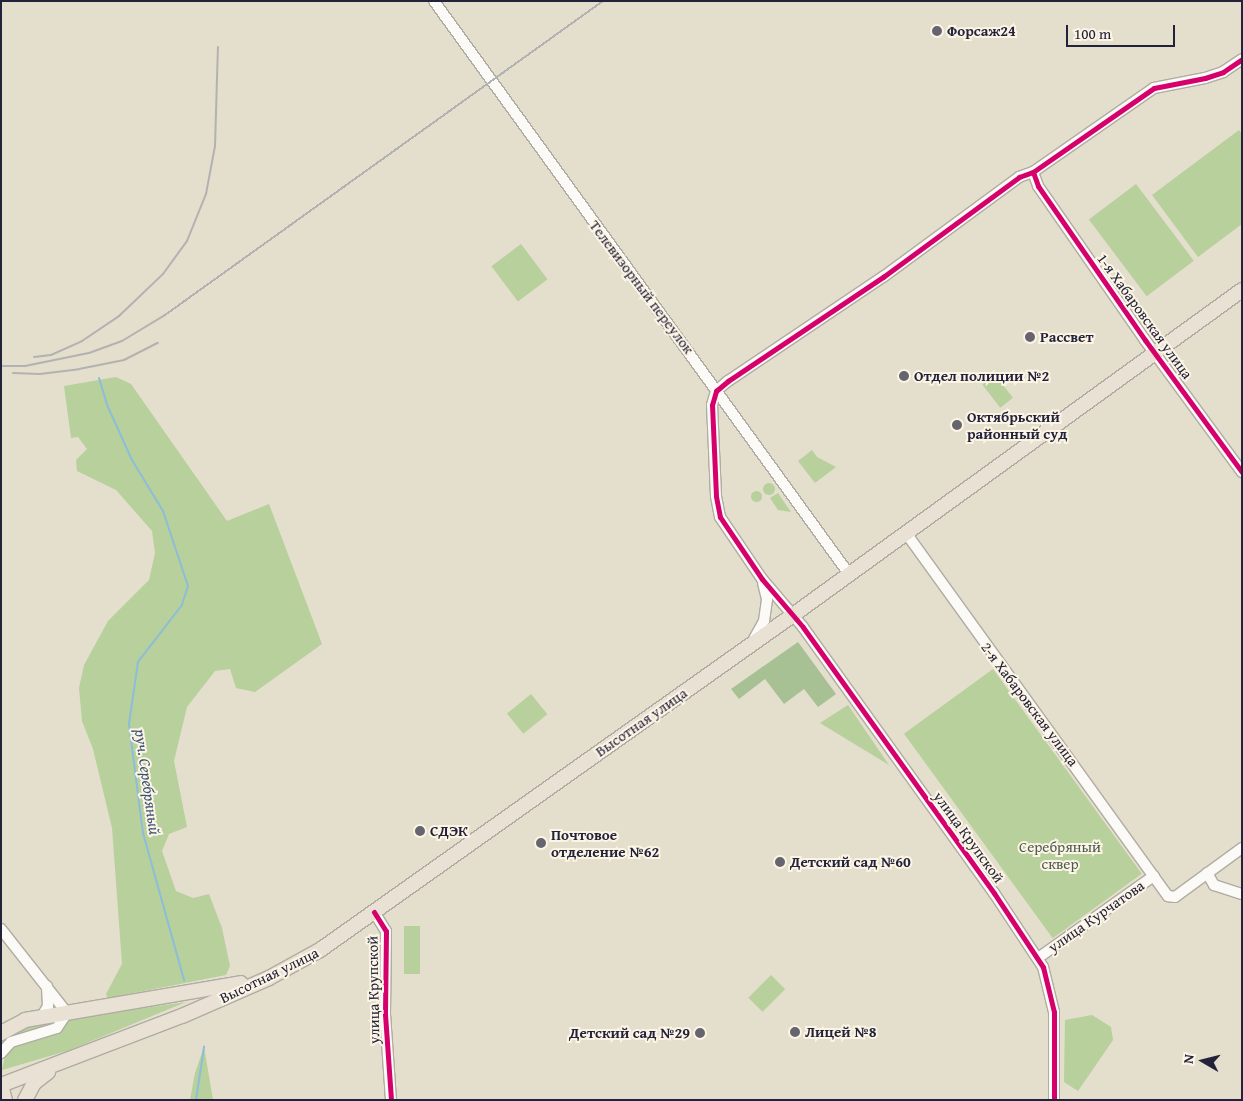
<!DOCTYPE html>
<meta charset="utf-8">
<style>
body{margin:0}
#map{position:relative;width:1243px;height:1101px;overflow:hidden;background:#e4decc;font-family:"Gentium Book Plus",serif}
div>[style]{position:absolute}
.green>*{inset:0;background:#b7d09c;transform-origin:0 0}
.round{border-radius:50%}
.forest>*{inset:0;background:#a7c194}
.stream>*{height:2px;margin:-1px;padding:0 1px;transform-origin:1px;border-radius:1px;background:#8cbed9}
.roads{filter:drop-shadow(1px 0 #b0aca3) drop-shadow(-1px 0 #b0aca3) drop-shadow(0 1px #b0aca3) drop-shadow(0 -1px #b0aca3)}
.minor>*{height:10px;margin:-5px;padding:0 5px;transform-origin:5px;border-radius:5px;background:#fbfaf7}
.major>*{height:14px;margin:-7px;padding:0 7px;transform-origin:7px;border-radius:7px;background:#e9e1d4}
.rail>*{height:2px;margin:-1px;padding:0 1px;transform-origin:1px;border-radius:1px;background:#b3b2b2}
.cycleway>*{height:5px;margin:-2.5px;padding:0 2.5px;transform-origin:2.5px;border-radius:2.5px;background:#d6006c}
.dots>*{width:14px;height:14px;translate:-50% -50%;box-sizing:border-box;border:2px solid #fcf5e5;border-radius:50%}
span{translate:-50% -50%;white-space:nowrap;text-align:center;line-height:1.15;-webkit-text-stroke:4px #fcf5e5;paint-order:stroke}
.poi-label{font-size:15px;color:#22223b;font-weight:700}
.left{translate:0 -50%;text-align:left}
.right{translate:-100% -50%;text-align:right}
.street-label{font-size:15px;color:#22223b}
.park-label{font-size:15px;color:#495b4f}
.water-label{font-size:16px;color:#3a5474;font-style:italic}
.frame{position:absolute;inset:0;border:2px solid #22223b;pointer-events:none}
.north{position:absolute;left:1178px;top:1036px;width:50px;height:50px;-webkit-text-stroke:4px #fcf5e5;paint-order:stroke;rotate:278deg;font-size:14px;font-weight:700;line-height:20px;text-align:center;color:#22223b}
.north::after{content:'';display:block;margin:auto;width:18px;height:22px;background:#22223b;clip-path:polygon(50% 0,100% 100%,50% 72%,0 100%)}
.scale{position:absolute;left:1066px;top:25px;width:109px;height:22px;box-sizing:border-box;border:2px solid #22223b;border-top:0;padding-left:6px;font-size:15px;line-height:18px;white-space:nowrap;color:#22223b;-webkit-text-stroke:4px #fcf5e5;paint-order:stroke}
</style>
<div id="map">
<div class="green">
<div style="clip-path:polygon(1239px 130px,1242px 134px,1242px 224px,1198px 257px,1152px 195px)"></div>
<div style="left:1136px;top:184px;width:96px;height:59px;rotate:53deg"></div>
<div style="left:521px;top:244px;width:44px;height:37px;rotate:53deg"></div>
<div style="left:995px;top:375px;width:29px;height:16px;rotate:52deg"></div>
<div style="clip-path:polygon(116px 377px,131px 384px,227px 521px,269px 504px,322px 644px,255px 692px,236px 688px,230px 669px,215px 671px,187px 707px,174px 761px,187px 827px,169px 834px,162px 851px,176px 891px,193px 898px,209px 894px,222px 928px,230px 966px,226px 975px,108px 998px,106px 994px,122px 964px,112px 828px,93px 749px,82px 721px,79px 688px,84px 665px,108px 621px,149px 580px,155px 553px,152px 531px,116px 490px,77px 471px,76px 460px,87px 449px,78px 437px,71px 438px,64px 386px)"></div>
<div style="clip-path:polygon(812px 450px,817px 457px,836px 467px,815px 483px,798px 461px)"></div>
<div class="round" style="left:763px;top:483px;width:12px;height:12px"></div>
<div class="round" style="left:750.5px;top:490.5px;width:11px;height:11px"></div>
<div style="clip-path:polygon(778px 493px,791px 512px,778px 510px,770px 498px)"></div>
<div style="left:993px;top:669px;width:253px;height:110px;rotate:54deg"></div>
<div style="left:531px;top:694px;width:26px;height:31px;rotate:51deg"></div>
<div style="clip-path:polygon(848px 705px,889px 765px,820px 723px)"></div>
<div style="left:404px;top:926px;width:16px;height:48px"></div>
<div style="left:771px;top:975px;width:20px;height:32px;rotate:45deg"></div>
<div style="clip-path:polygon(186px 1002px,70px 1050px,2px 1070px,5px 1055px,11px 1045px,51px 1036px,63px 1030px,67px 1019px)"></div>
<div style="clip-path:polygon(1092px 1015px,1111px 1027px,1113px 1040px,1078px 1091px,1064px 1082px,1065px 1020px)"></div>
<div style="clip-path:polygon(55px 1021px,52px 1026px,1px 1046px,1px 1041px,15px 1029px)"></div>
<div style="clip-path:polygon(204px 1047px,213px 1100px,190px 1100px,195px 1073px)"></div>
</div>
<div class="forest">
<div style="clip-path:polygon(798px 642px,836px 694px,818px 707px,804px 689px,784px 704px,765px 679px,739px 699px,731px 689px)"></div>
</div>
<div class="stream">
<div style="left:99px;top:378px;width:30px;rotate:73deg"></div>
<div style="left:108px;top:407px;width:58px;rotate:65.6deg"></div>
<div style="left:132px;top:460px;width:60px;rotate:58.7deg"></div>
<div style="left:163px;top:511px;width:79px;rotate:71.6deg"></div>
<div style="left:188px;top:586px;width:20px;rotate:108deg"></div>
<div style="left:182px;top:605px;width:72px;rotate:127.7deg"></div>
<div style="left:138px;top:662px;width:63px;rotate:98.3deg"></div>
<div style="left:129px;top:724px;width:110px;rotate:82.7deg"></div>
<div style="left:143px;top:833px;width:153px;rotate:74.4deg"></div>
<div style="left:196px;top:1100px;width:54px;rotate:-81.4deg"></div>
</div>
<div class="roads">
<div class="minor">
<div style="left:434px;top:1px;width:707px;rotate:54.09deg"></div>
<div style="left:1033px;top:172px;width:15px;rotate:70deg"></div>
<div style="left:1038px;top:186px;width:188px;rotate:55.2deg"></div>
<div style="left:1145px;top:340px;width:164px;rotate:53.7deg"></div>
<div style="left:906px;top:533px;width:448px;rotate:54.2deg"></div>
<div style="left:1168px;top:896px;width:7px;rotate:8deg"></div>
<div style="left:1175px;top:897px;width:83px;rotate:-36.2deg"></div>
<div style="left:754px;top:639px;width:21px;rotate:-61deg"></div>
<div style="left:764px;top:621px;width:22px;rotate:-82deg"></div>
<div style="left:767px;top:599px;width:16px;rotate:-104deg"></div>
<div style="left:1207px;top:873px;width:14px;rotate:60deg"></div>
<div style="left:1214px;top:885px;width:29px;rotate:18deg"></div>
<div style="left:374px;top:912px;width:22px;rotate:58deg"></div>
<div style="left:386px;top:931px;width:83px;rotate:90.7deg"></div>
<div style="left:385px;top:1014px;width:86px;rotate:86deg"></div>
<div style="left:1px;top:929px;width:107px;rotate:51.8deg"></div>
<div style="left:67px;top:1013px;width:18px;rotate:124deg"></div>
<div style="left:57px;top:1028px;width:48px;rotate:163.1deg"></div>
<div style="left:11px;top:1042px;width:15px;rotate:132deg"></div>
<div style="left:1038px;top:958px;width:142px;rotate:-35.3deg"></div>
<div style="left:42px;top:1016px;width:12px;rotate:-59deg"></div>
<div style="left:48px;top:1006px;width:20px;rotate:-93deg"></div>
<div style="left:1054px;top:1100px;width:88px;rotate:-90deg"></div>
<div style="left:1054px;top:1012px;width:46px;rotate:-103.7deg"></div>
<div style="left:1043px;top:967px;width:89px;rotate:-123.5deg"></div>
<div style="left:994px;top:893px;width:327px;rotate:-125.7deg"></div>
<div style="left:803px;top:627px;width:63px;rotate:-130.5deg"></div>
<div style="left:762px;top:579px;width:75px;rotate:-124.1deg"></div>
<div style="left:720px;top:517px;width:21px;rotate:-101deg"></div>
<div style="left:716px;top:496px;width:91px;rotate:-92.5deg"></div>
<div style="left:712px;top:405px;width:15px;rotate:-74deg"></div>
<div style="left:716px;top:391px;width:16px;rotate:-40deg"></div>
<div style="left:728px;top:381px;width:187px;rotate:-33.9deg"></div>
<div style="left:883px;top:277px;width:169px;rotate:-36.3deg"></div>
<div style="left:1019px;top:177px;width:15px;rotate:-20deg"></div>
<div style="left:1033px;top:172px;width:147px;rotate:-34.8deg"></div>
<div style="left:1154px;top:88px;width:52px;rotate:-11.1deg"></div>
<div style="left:1205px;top:78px;width:19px;rotate:-18deg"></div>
<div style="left:1223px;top:72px;width:23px;rotate:-34deg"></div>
</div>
<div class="major">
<div style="left:1px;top:1033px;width:27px;rotate:-28deg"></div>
<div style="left:25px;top:1020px;width:219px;rotate:-9.7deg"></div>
<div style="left:1px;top:1085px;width:194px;rotate:-20.9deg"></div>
<div style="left:182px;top:1016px;width:95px;rotate:-23.6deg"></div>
<div style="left:269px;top:978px;width:58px;rotate:-28.8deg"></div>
<div style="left:320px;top:950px;width:580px;rotate:-35.31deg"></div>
<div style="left:793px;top:615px;width:554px;rotate:-35.9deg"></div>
<div style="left:1px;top:1086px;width:15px;rotate:74deg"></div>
<div style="left:25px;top:1100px;width:19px;rotate:-62deg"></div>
<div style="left:34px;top:1083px;width:18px;rotate:-38deg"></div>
</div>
</div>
<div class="rail">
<div style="left:34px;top:357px;width:17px;rotate:-7deg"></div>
<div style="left:51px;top:355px;width:34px;rotate:-24deg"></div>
<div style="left:82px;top:341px;width:45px;rotate:-34deg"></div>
<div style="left:119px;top:316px;width:61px;rotate:-43.7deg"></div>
<div style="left:163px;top:274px;width:41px;rotate:-54deg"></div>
<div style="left:187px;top:241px;width:51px;rotate:-68deg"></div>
<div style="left:206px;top:194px;width:49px;rotate:-79.4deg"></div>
<div style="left:215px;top:146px;width:99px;rotate:-88.3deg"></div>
<div style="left:1px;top:366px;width:24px"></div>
<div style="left:25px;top:366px;width:65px;rotate:-11.5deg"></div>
<div style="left:89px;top:353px;width:35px;rotate:-20deg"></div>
<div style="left:122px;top:341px;width:50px;rotate:-31.2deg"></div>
<div style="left:165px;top:315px;width:539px;rotate:-35.64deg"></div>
<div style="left:13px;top:373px;width:27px;rotate:2deg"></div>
<div style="left:40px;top:374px;width:39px;rotate:-7deg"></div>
<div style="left:79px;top:369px;width:46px;rotate:-11.3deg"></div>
<div style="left:124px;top:360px;width:38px;rotate:-27deg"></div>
</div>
<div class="cycleway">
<div style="left:1033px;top:172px;width:15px;rotate:70deg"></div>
<div style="left:1038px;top:186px;width:188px;rotate:55.2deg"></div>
<div style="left:1145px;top:340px;width:164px;rotate:53.7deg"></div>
<div style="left:374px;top:912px;width:22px;rotate:58deg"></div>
<div style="left:386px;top:931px;width:83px;rotate:90.7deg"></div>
<div style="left:385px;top:1014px;width:86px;rotate:86deg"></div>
<div style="left:1054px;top:1100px;width:88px;rotate:-90deg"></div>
<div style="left:1054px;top:1012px;width:46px;rotate:-103.7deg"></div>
<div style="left:1043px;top:967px;width:89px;rotate:-123.5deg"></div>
<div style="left:994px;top:893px;width:327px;rotate:-125.7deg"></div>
<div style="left:803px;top:627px;width:63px;rotate:-130.5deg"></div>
<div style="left:762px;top:579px;width:75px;rotate:-124.1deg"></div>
<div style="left:720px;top:517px;width:21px;rotate:-101deg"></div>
<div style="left:716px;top:496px;width:91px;rotate:-92.5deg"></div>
<div style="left:712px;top:405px;width:15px;rotate:-74deg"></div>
<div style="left:716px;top:391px;width:16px;rotate:-40deg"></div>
<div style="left:728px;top:381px;width:187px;rotate:-33.9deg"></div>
<div style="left:883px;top:277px;width:169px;rotate:-36.3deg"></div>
<div style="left:1019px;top:177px;width:15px;rotate:-20deg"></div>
<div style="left:1033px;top:172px;width:147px;rotate:-34.8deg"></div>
<div style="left:1154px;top:88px;width:52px;rotate:-11.1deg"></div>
<div style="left:1205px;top:78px;width:19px;rotate:-18deg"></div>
<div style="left:1223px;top:72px;width:23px;rotate:-34deg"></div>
</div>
<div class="dots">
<div style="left:937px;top:31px;background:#66646e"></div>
<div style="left:1030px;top:337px;background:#66646e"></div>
<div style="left:904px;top:376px;background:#66646e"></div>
<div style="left:957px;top:425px;background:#66646e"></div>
<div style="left:420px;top:831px;background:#66646e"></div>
<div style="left:541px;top:843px;background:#66646e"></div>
<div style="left:780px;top:862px;background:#66646e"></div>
<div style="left:795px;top:1032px;background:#66646e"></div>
<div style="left:700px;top:1033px;background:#66646e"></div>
</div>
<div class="poi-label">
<span class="left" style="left:947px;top:31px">Форсаж24</span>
<span class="left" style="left:1040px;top:337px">Рассвет</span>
<span class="left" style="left:914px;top:376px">Отдел полиции №2</span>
<span class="left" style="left:967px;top:425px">Октябрьский<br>районный суд</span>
<span class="left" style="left:430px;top:831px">СДЭК</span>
<span class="left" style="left:551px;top:843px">Почтовое<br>отделение №62</span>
<span class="left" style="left:790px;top:862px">Детский сад №60</span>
<span class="left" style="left:805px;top:1032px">Лицей №8</span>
<span class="right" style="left:690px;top:1033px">Детский сад №29</span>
</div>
<div class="street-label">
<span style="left:642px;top:287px;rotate:53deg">Телевизорный переулок</span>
<span style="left:1145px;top:316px;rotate:54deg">1-я Хабаровская улица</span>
<span style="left:1030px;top:704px;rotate:53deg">2-я Хабаровская улица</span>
<span style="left:641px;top:722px;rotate:-35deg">Высотная улица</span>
<span style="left:969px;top:837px;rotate:54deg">улица Крупской</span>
<span style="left:1096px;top:916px;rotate:-35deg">улица Курчатова</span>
<span style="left:269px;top:975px;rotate:-26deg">Высотная улица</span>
<span style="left:373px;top:990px;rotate:-91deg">улица Крупской</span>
</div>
<div class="park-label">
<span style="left:1060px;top:855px">Серебряный<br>сквер</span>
</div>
<div class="water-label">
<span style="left:148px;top:782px;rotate:82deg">руч. Серебряный</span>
</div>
<div class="frame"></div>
<div class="north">N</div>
<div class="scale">100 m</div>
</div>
